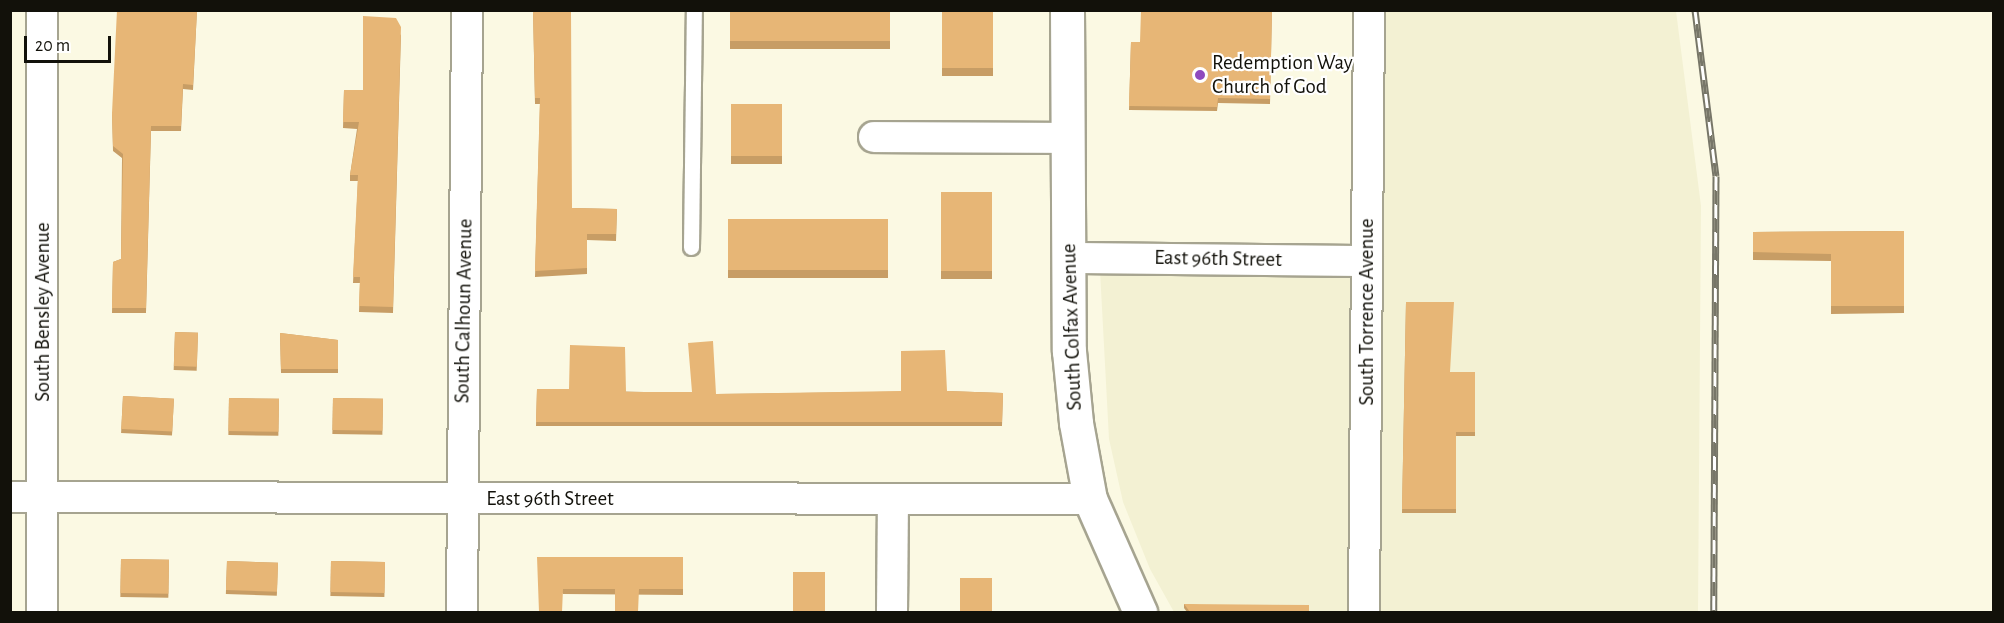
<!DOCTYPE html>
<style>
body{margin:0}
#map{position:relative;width:2004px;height:623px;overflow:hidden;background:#fbf9e3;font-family:"Alegreya Sans",sans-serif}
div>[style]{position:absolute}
.built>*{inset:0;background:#f3f1d3}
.roads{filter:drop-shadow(2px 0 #a6a490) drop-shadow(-2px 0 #a6a490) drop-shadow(0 2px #a6a490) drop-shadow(0 -2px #a6a490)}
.lane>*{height:15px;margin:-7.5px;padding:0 7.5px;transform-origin:7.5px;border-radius:7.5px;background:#fff}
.street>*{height:30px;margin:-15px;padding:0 15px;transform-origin:15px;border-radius:15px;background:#fff}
.secondary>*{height:33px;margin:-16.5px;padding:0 16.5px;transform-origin:16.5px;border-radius:16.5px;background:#fff}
.rail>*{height:7px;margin-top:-3.5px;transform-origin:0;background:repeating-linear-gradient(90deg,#fff 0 14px,#777668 0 28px);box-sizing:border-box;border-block:2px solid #777668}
.wall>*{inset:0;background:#c79d65;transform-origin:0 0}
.building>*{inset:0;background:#e7b676;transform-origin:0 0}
.dots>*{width:16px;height:16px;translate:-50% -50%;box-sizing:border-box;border:3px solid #fff;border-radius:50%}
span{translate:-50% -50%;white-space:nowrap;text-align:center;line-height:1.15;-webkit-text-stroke:4.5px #fff;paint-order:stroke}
.poi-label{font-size:21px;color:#12110a}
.left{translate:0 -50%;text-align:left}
.street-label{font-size:21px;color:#12110a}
.frame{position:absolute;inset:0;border:12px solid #12110a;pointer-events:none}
.scale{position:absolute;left:24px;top:36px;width:87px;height:27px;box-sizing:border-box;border:3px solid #12110a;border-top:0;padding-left:8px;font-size:18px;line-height:21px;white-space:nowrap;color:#12110a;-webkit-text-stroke:4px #fff;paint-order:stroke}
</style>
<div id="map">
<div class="built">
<div style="clip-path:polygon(1372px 11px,1676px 11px,1701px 206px,1698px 612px,1174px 612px,1150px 569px,1123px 502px,1109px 439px,1099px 252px,1373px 255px)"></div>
</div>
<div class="roads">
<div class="lane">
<div style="left:691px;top:247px;width:237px;rotate:-89.3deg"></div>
</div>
<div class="street">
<div style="left:874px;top:137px;width:194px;rotate:0.3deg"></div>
<div style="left:1069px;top:258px;width:298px;rotate:0.6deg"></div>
<div style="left:10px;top:497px;width:1080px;rotate:0.11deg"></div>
<div style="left:42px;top:612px;width:602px;rotate:-90deg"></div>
<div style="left:462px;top:612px;width:602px;rotate:-89.52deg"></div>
<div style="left:892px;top:612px;width:112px;rotate:-89.5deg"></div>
<div style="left:1364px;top:612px;width:602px;rotate:-89.52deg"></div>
</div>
<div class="secondary">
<div style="left:1067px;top:10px;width:341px;rotate:89.7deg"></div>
<div style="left:1069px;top:351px;width:72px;rotate:84.4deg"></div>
<div style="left:1076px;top:423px;width:77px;rotate:79.6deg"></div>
<div style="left:1090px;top:499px;width:124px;rotate:66.1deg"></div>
</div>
</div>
<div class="rail">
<div style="left:1695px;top:10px;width:167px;rotate:82.8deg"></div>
<div style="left:1716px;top:176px;width:436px;rotate:90.3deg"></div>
</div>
<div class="wall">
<div style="clip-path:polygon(197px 10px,193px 90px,183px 89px,181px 131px,151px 131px,146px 313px,112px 313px,113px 262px,121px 259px,122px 158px,113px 151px,112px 113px)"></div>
<div style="clip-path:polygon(533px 10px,572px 208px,617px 209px,616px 241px,587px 240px,587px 274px,535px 277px,540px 104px,535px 104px)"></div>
<div style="left:730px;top:10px;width:160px;height:39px"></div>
<div style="left:942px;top:10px;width:51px;height:66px"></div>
<div style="clip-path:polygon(1272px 10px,1270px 104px,1218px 103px,1217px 111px,1129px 110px,1131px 42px,1140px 42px)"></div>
<div style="clip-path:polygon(401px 34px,393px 313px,359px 312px,360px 283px,353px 283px,358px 181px,350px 181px,350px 175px,357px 129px,343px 128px,344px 90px,363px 90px)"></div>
<div style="left:731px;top:104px;width:51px;height:60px"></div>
<div style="left:941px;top:192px;width:51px;height:87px"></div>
<div style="left:728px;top:219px;width:160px;height:59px"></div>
<div style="clip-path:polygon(1904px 231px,1904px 313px,1831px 314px,1831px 261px,1753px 260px,1753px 232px)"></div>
<div style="clip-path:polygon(1406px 302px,1450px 372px,1475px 372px,1475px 436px,1456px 436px,1456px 513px,1402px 513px)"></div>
<div style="left:175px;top:332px;width:23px;height:38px;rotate:2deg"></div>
<div style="clip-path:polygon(280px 333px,338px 340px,338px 373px,281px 373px)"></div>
<div style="clip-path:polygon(537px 389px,716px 394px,947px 391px,1003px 393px,1002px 426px,536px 426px)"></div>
<div style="left:123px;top:396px;width:51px;height:37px;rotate:3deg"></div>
<div style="left:229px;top:398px;width:50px;height:37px;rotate:1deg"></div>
<div style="left:333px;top:398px;width:50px;height:36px;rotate:1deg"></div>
<div style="clip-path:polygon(537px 557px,683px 557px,683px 595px,563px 594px)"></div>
<div style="left:121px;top:559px;width:48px;height:38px;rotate:1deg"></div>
<div style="left:227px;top:561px;width:51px;height:33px;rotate:2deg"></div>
<div style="left:331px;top:561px;width:54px;height:35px;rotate:1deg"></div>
<div style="clip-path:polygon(1184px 604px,1309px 612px,1187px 612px,1184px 608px)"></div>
</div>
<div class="building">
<div style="clip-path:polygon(117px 10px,197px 10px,193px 85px,183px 84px,181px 126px,151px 126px,146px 308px,112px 308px,113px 262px,121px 259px,123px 154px,113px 146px,112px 113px)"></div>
<div style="clip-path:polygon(533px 10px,571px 10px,572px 208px,617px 209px,616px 234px,587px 234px,587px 268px,535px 271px,540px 98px,535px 98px)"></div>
<div style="left:730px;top:10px;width:160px;height:31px"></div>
<div style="left:942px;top:10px;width:51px;height:58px"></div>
<div style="clip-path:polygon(1141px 10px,1272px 10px,1270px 99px,1218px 98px,1217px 107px,1129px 106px,1131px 42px,1140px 42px)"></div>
<div style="clip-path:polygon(363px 16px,396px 18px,401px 27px,393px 307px,359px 306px,360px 277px,353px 277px,358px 175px,350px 175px,359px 122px,343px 122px,344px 90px,363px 90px)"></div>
<div style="left:731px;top:104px;width:51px;height:52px"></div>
<div style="left:941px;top:192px;width:51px;height:79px"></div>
<div style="left:728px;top:219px;width:160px;height:51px"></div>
<div style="clip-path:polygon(1904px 231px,1904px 306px,1831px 306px,1831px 254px,1753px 252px,1753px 232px)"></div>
<div style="clip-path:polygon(1406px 302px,1454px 302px,1450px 372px,1475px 372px,1475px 432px,1456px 432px,1456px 509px,1402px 509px)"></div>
<div style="left:175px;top:332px;width:23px;height:34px;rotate:2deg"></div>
<div style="clip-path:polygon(280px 333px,338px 340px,338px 369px,281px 369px)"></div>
<div style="clip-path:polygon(713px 341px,716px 394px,901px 391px,901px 351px,945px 350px,947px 391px,1003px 393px,1002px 422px,536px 422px,537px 389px,569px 389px,570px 345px,625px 347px,626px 392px,692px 392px,688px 343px)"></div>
<div style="left:123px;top:396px;width:51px;height:33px;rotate:3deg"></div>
<div style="left:229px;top:398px;width:50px;height:33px;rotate:1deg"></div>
<div style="left:333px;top:398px;width:50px;height:32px;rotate:1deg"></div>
<div style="clip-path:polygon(537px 557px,683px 557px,683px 589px,639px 589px,638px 612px,615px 612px,615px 589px,563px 589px,562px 612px,539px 612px)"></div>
<div style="left:121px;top:559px;width:48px;height:34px;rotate:1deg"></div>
<div style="left:227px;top:561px;width:51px;height:29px;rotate:2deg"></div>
<div style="left:331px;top:561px;width:54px;height:31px;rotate:1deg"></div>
<div style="left:793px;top:572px;width:32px;height:40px"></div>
<div style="left:960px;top:578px;width:32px;height:34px"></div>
<div style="clip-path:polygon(1184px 604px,1309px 605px,1309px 612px,1190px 612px)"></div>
</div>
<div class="dots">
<div style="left:1200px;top:75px;background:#8f4abe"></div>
</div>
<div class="poi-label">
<span class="left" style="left:1212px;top:75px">Redemption Way<br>Church of God</span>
</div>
<div class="street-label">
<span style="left:1218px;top:259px;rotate:1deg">East 96th Street</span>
<span style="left:464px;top:311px;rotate:-89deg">South Calhoun Avenue</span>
<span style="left:43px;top:312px;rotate:-90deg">South Bensley Avenue</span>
<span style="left:1367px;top:312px;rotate:-90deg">South Torrence Avenue</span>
<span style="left:1072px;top:327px;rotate:-92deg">South Colfax Avenue</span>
<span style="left:550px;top:499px">East 96th Street</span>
</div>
<div class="frame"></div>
<div class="scale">20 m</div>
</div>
